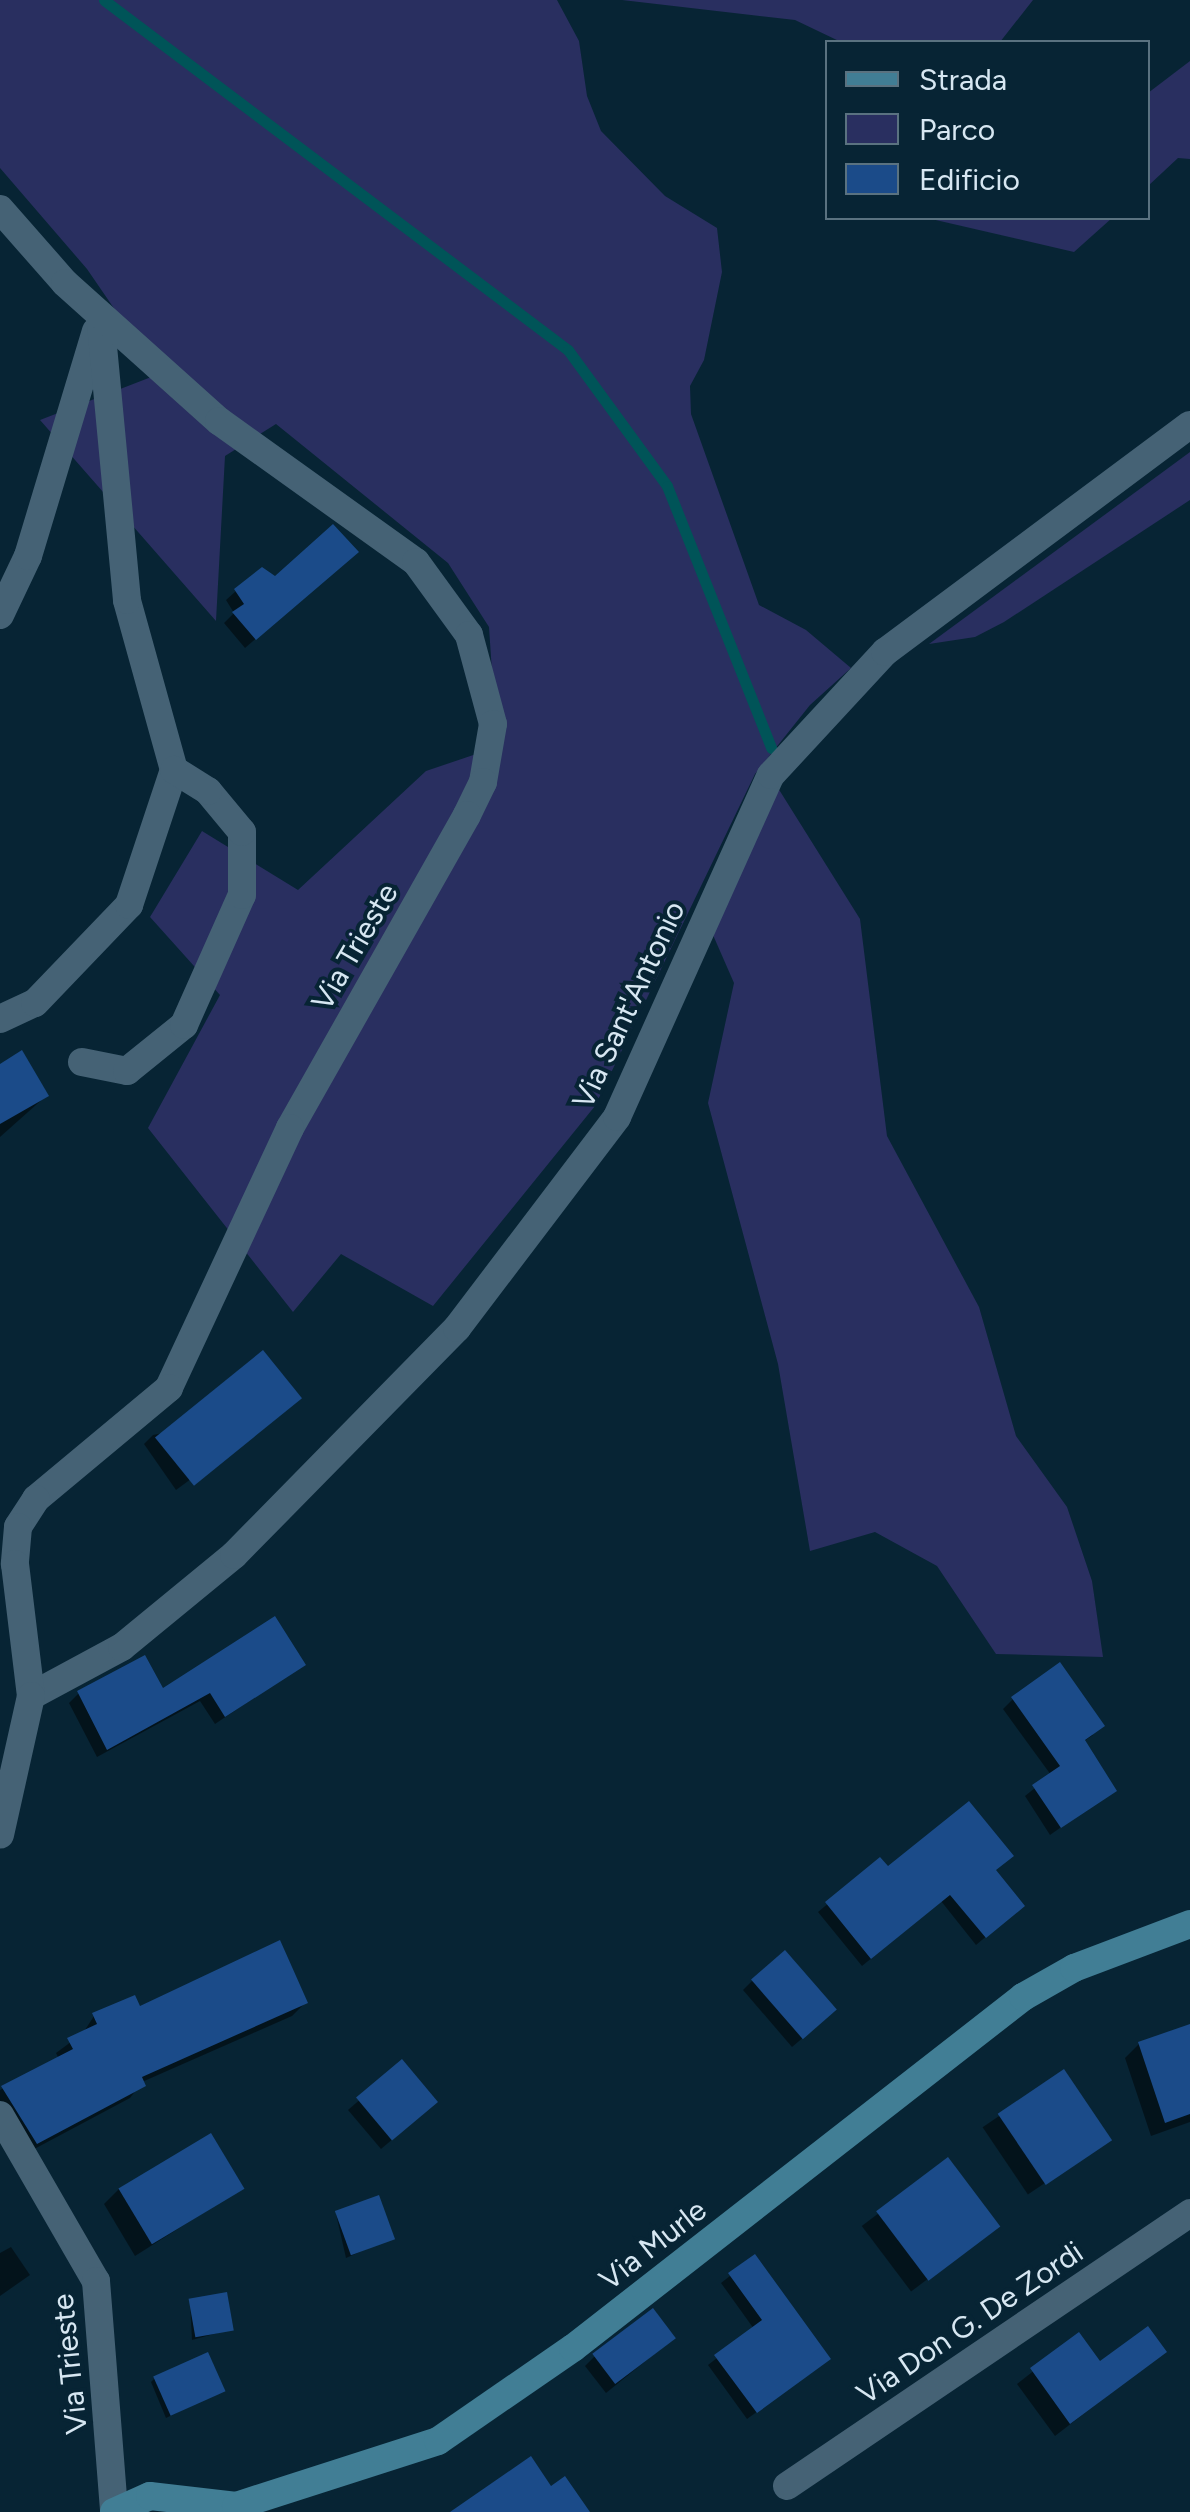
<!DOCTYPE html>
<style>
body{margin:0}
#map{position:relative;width:1190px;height:2512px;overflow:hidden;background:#072434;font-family:Figtree,sans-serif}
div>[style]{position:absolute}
.green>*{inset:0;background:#292f60}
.shadow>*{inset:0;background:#0007;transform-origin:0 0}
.stream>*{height:11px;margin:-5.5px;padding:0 5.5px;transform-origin:5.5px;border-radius:5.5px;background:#005458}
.building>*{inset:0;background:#1b4b89;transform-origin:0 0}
.minor>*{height:28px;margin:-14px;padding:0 14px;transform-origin:14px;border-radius:14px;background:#456275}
.tertiary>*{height:28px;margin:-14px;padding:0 14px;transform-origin:14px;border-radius:14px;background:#456275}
.secondary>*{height:28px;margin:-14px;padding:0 14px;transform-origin:14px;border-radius:14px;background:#417e95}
span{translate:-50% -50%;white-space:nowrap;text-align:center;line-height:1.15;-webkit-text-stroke:8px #072434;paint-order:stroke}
.street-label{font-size:30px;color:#d7e7f2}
.legend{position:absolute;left:825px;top:40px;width:325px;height:180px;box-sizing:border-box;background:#072434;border:2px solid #5a7280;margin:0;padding:12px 18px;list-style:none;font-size:30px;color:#d7e7f2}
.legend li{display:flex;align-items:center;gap:20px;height:50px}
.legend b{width:50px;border:2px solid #5a7280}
</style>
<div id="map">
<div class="green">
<div style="clip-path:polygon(0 0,557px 0,579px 41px,587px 96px,601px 131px,665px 196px,717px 228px,722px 272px,704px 360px,690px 386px,691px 414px,759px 605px,806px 630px,851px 668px,810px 705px,755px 774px,595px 1106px,433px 1306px,341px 1254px,293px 1312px,148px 1128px,220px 995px,150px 917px,202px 831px,298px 890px,426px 771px,497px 747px,489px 627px,448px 563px,276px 424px,225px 456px,216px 621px,40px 420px,159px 374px,87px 269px,0 168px)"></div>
<div style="clip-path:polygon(622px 0,1033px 0,1000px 42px,841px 42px,795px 20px)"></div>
<div style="clip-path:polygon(1190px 61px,1190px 159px,1178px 158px,1148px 186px,1148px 93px)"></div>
<div style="clip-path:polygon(927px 218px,1112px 218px,1074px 252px)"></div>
<div style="clip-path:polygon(1190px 452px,1190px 500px,1004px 622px,975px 637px,929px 644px)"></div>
<div style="clip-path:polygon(778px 788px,860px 919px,887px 1136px,979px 1307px,1016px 1436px,1067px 1507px,1092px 1581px,1103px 1657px,996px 1654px,937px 1566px,875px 1532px,810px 1551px,778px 1364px,708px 1103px,734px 983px,713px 935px)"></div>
</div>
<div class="shadow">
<div style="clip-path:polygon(346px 561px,245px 648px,224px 623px,234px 613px,226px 600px,236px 591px)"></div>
<div style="clip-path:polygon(0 1067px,46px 1096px,0 1137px)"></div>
<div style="clip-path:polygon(289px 1407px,176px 1490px,144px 1444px,153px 1435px)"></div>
<div style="clip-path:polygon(303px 1665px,215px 1724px,200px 1701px,97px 1757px,69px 1703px,79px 1693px,162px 1691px)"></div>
<div style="clip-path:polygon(1013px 1699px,1093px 1735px,1083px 1742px,1114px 1790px,1050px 1835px,1025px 1796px,1051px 1775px,1003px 1709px)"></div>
<div style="clip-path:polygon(880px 1860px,888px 1869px,993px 1871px,1013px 1914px,976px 1945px,941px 1901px,862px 1966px,818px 1912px)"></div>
<div style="clip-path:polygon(752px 1981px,824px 2020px,792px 2047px,743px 1990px)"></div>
<div style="clip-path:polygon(305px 2003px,292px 2016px,142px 2082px,130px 2098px,23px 2155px,0 2117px,0 2090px,59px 2059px,56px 2053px,83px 2033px,94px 2016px)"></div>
<div style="clip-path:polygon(1190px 2027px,1190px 2122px,1151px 2136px,1125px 2058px,1139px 2044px)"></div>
<div style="clip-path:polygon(402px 2063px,426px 2111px,381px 2149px,348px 2110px)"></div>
<div style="left:1063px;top:2073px;width:81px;height:97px;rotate:56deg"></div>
<div style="left:948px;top:2161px;width:82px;height:108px;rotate:53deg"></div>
<div style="clip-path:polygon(119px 2189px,241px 2189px,135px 2256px,104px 2204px)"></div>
<div style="clip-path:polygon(336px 2214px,392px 2238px,346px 2258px)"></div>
<div style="clip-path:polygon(11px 2247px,30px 2275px,0 2296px,0 2253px)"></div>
<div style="clip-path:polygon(754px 2257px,819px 2367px,747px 2419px,708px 2365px,754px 2329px,721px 2283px)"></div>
<div style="clip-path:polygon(190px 2302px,232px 2329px,192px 2340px)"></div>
<div style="clip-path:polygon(1078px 2336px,1099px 2364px,1164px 2352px,1055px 2436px,1017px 2384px)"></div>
<div style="clip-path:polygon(663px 2347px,606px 2393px,585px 2366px,594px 2357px)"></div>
<div style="clip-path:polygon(155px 2378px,222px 2391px,166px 2418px,151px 2382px)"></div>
</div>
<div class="stream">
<div style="left:104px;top:0;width:581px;rotate:37.03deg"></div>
<div style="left:568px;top:350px;width:168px;rotate:53.9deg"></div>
<div style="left:667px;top:486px;width:282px;rotate:68.3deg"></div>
</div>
<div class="building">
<div style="clip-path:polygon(333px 524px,359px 552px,256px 640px,232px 612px,244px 604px,234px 589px,262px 567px,275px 576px)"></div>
<div style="clip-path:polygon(22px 1050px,49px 1096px,0 1124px,0 1064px)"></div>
<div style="left:263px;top:1350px;width:62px;height:139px;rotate:51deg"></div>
<div style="clip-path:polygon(275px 1616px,306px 1665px,225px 1717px,210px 1693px,107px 1750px,77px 1691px,145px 1655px,163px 1688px)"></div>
<div style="clip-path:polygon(1060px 1662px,1105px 1726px,1085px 1740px,1117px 1791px,1061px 1828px,1032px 1785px,1060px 1766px,1011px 1697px)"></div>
<div style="clip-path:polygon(969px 1801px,1014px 1856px,996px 1870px,1025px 1906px,986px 1938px,950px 1895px,871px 1959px,825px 1902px,880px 1857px,888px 1866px)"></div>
<div style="clip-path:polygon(280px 1940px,308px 2003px,142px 2077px,146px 2086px,37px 2144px,1px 2086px,73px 2049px,67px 2038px,97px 2024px,92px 2013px,135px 1995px,140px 2006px)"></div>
<div style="left:785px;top:1950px;width:79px;height:45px;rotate:49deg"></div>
<div style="clip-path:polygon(1190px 2024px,1190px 2114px,1165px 2123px,1138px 2042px)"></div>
<div style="left:402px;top:2059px;width:56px;height:60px;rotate:50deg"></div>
<div style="left:1064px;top:2069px;width:86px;height:80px;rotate:56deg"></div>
<div style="left:211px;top:2133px;width:65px;height:108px;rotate:59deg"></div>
<div style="left:948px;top:2157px;width:87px;height:90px;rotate:53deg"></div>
<div style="left:379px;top:2195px;width:47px;height:47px;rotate:70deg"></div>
<div style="clip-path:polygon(755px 2254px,831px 2359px,757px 2413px,714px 2355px,762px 2320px,728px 2273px)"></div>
<div style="left:227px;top:2292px;width:39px;height:39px;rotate:80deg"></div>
<div style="left:653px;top:2308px;width:38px;height:76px;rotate:53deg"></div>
<div style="clip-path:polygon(1148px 2326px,1167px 2352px,1070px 2424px,1030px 2368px,1079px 2332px,1100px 2361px)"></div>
<div style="left:208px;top:2352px;width:43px;height:60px;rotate:66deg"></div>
<div style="clip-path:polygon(531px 2456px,551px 2486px,565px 2476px,590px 2512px,450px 2512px)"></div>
</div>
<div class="minor">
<div style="left:0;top:615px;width:65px;rotate:-64.6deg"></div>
<div style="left:28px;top:556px;width:235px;rotate:-73.2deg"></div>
<div style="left:0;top:1019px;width:38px;rotate:-25deg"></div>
<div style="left:35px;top:1003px;width:136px;rotate:-46.2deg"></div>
<div style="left:129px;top:905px;width:142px;rotate:-71.6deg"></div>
<div style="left:174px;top:770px;width:176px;rotate:-105.5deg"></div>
<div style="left:127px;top:600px;width:286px;rotate:-95.4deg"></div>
<div style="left:82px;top:1062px;width:46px;rotate:11.3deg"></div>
<div style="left:127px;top:1071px;width:73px;rotate:-38.9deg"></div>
<div style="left:184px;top:1025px;width:142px;rotate:-66deg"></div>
<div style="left:242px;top:895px;width:63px;rotate:-90deg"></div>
<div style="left:242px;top:832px;width:53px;rotate:-129.7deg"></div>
<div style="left:208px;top:791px;width:40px;rotate:-148deg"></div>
<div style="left:31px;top:1696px;width:103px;rotate:-28.3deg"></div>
<div style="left:122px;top:1647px;width:145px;rotate:-39.4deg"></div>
<div style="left:234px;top:1555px;width:318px;rotate:-45.5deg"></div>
<div style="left:457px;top:1328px;width:265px;rotate:-52.8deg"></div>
<div style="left:617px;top:1117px;width:375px;rotate:-65.8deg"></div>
<div style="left:771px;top:775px;width:168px;rotate:-47.2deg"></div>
<div style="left:885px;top:652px;width:380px;rotate:-36.7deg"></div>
<div style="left:787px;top:2486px;width:487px;rotate:-34.1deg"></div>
</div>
<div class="tertiary">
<div style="left:0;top:209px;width:98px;rotate:48.7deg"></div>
<div style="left:65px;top:283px;width:207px;rotate:41.9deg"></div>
<div style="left:219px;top:421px;width:242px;rotate:35.6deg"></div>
<div style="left:416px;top:562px;width:90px;rotate:54deg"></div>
<div style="left:469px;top:635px;width:92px;rotate:74.9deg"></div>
<div style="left:493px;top:724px;width:59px;rotate:99.8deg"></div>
<div style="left:483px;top:782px;width:37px;rotate:116deg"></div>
<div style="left:467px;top:815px;width:360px;rotate:119.5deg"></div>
<div style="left:290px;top:1128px;width:287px;rotate:115deg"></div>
<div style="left:169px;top:1388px;width:173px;rotate:140.2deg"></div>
<div style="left:36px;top:1499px;width:33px;rotate:123deg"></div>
<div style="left:18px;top:1527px;width:37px;rotate:95deg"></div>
<div style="left:15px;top:1564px;width:133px;rotate:83.1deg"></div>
<div style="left:31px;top:1696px;width:142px;rotate:102.6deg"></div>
<div style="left:0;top:2115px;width:192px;rotate:60deg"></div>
<div style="left:96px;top:2281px;width:228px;rotate:85.5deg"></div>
</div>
<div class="secondary">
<div style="left:114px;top:2512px;width:39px;rotate:-24deg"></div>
<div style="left:150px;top:2496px;width:87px;rotate:6.6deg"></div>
<div style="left:236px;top:2506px;width:212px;rotate:-17.8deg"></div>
<div style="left:438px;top:2441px;width:164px;rotate:-34.6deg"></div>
<div style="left:573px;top:2348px;width:571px;rotate:-37.95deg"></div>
<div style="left:1023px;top:1997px;width:59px;rotate:-29.6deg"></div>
<div style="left:1074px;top:1968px;width:124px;rotate:-20.8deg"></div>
</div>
<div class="street-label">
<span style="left:355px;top:947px;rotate:-60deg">Via Trieste</span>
<span style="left:629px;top:1005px;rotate:-65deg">Via Sant'Antonio</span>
<span style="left:653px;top:2245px;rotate:-38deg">Via Murle</span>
<span style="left:970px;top:2323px;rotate:-34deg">Via Don G. De Zordi</span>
<span style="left:70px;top:2364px;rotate:-96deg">Via Trieste</span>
</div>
<ul class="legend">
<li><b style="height:12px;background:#417e95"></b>Strada</li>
<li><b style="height:28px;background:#292f60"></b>Parco</li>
<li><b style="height:28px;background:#1b4b89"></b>Edificio</li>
</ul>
</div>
